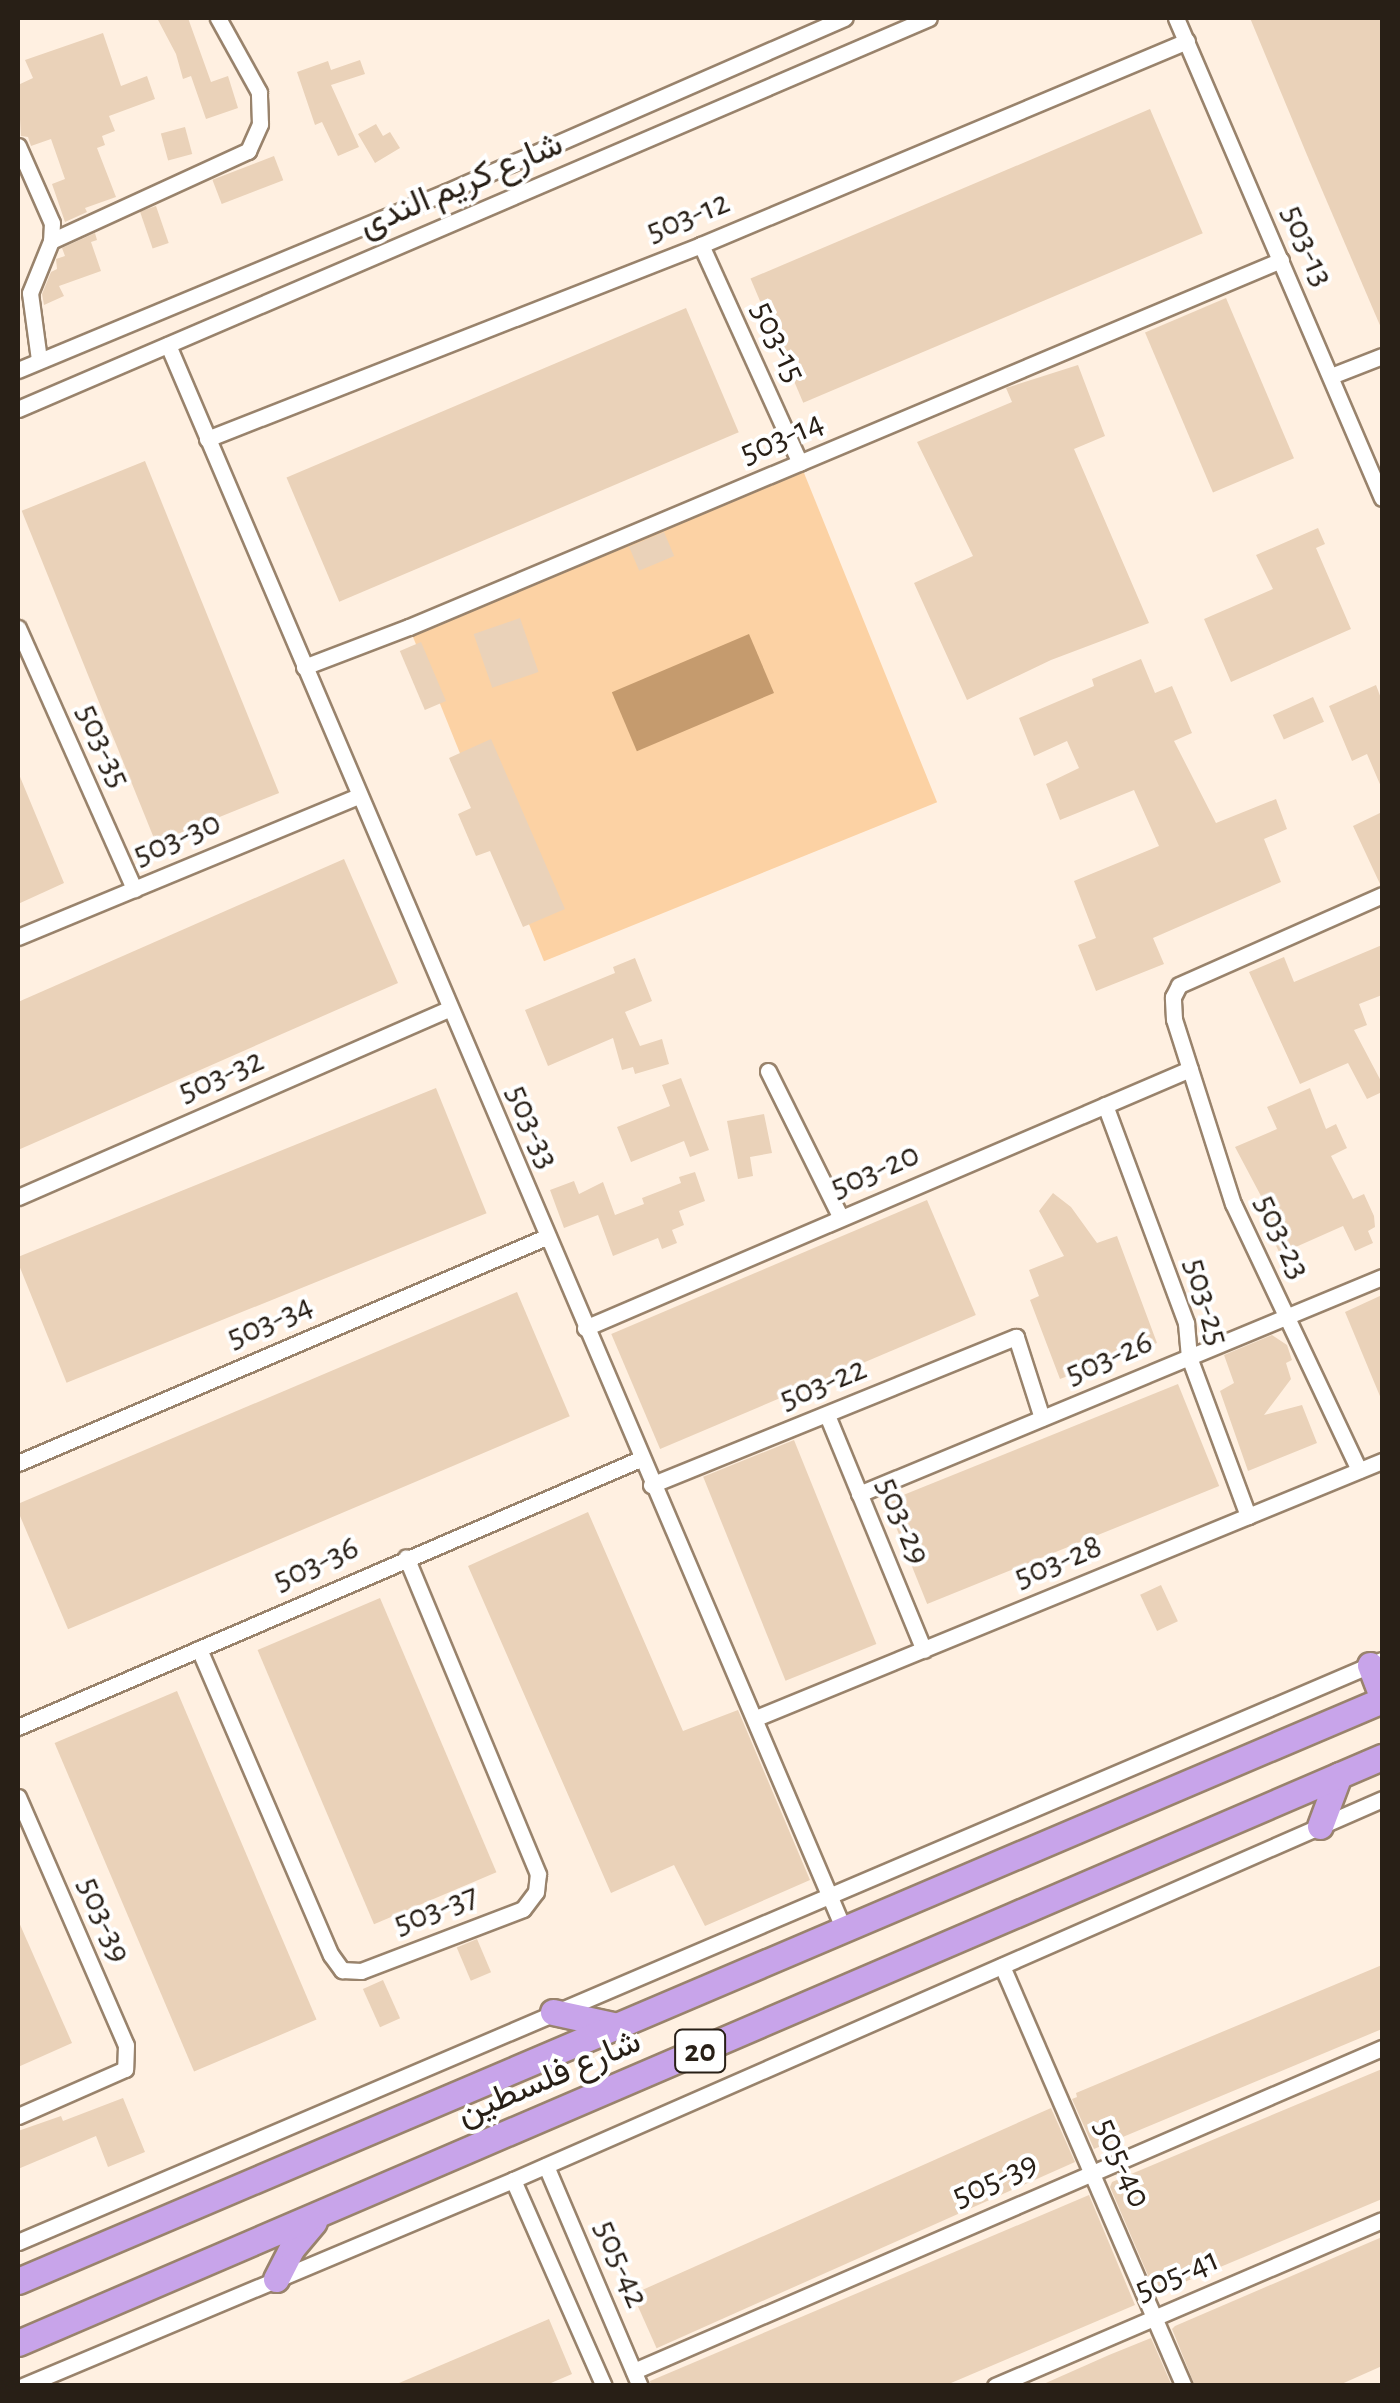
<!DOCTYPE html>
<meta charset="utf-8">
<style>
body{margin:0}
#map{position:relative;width:1400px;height:2403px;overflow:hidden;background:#fff0e1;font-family:"Alegreya Sans",Vazirmatn,sans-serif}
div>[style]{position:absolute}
.green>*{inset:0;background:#fcd2a4;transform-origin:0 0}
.water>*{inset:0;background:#c59b6e;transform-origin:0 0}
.building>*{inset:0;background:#ead2b9;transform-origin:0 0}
.roads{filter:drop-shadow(2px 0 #99836c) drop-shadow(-2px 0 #99836c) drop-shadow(0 2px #99836c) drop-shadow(0 -2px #99836c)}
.street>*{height:15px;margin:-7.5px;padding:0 7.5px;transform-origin:7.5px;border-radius:7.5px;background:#fff}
.primary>*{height:25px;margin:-12.5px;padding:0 12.5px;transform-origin:12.5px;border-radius:12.5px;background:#c8a4ea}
span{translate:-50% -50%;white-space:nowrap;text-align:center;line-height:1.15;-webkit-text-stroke:8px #fff;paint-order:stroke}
.shield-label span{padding:2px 8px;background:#fff;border:2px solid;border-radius:8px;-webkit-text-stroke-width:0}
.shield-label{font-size:32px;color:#281f16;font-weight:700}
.street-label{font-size:35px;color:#281f16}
.frame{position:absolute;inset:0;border:20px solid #281f16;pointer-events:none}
</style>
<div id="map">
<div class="green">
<div style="left:800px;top:463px;width:366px;height:424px;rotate:68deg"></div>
</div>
<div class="water">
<div style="left:749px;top:634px;width:64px;height:149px;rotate:67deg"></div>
</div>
<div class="building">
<div style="clip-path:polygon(157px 18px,188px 18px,211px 82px,228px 76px,238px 108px,206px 119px,191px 76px,183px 79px,176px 54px)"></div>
<div style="clip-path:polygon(1250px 18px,1382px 18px,1382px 330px,1307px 155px)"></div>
<div style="clip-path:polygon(103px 33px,121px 86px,147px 76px,155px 99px,109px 116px,115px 131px,102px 136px,105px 145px,97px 148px,116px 197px,85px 208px,87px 212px,65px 222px,52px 184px,65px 179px,51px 139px,31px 146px,28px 137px,21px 136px,18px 85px,33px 78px,25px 60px)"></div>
<div style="clip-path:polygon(360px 60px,365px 74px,331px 85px,359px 147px,338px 156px,322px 122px,315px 125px,297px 72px,328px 61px,331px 70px)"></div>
<div style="left:1150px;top:109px;width:135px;height:434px;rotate:67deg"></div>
<div style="clip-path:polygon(376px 124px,383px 136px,390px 132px,400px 148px,375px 163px,358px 134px)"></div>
<div style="left:185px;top:127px;width:28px;height:25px;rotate:75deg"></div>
<div style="left:274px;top:156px;width:26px;height:66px;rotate:69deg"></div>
<div style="left:156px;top:206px;width:39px;height:17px;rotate:71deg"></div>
<div style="clip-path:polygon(95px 233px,97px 240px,91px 242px,101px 271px,59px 286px,64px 296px,44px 305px,42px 294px,51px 272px,57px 269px,56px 259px,65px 256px,62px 248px)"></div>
<div style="left:1226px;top:298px;width:174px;height:88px;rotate:67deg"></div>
<div style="left:686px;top:308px;width:135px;height:434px;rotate:67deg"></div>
<div style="clip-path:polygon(1078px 365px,1105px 436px,1074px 449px,1149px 623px,1051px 660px,967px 700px,914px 583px,973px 556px,917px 442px,1012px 402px,1006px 388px)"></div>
<div style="left:145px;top:461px;width:358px;height:133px;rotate:68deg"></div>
<div style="clip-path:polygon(1318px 528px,1325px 544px,1316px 548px,1351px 629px,1231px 682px,1204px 619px,1273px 589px,1256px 555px)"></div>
<div style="left:664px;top:532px;width:26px;height:38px;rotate:67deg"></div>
<div style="left:520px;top:618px;width:57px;height:49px;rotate:71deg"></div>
<div style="left:421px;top:642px;width:64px;height:23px;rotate:67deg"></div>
<div style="clip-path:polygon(1141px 659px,1155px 693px,1172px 686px,1192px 733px,1174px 741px,1216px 823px,1276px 799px,1287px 829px,1264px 839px,1281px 882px,1153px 938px,1164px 964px,1096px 991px,1078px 945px,1096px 938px,1074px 881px,1159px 846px,1134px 790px,1060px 820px,1046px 784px,1079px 768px,1067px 741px,1034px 756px,1019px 718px,1094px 686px,1092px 679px)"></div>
<div style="clip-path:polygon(1376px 685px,1382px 701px,1382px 789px,1367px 754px,1352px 761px,1329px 706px)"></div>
<div style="left:1313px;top:697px;width:27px;height:44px;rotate:66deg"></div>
<div style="clip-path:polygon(491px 739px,565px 909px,523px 927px,490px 851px,476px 856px,458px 814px,471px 808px,449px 758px)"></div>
<div style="clip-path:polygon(18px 772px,64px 883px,18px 904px)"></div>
<div style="clip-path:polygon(1382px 812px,1382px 884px,1380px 884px,1353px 826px)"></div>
<div style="clip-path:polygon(344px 859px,398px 983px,18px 1150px,18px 1002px)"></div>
<div style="clip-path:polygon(1382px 945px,1382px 995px,1359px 1004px,1367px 1025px,1354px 1030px,1382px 1083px,1382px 1092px,1367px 1099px,1348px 1063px,1300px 1084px,1249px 972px,1284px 957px,1294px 982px)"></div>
<div style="clip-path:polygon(635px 958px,652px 1001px,625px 1012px,640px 1046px,662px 1039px,669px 1064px,635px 1074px,633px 1067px,622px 1070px,613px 1038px,548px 1066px,525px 1010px,615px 973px,613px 967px)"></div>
<div style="clip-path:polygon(681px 1078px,709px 1150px,690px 1157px,684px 1141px,631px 1162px,617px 1127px,670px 1106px,662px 1085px)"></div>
<div style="left:436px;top:1088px;width:135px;height:453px;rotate:68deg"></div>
<div style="clip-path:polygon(1310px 1088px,1326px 1129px,1336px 1124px,1347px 1148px,1331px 1156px,1353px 1199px,1364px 1194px,1374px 1216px,1375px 1227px,1368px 1231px,1373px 1243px,1355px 1251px,1343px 1226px,1280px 1254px,1262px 1216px,1270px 1213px,1235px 1147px,1277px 1129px,1267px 1107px)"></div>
<div style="clip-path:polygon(764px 1114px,772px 1153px,750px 1157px,753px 1176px,738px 1179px,727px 1121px)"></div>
<div style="clip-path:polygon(695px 1172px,705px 1201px,679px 1211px,684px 1225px,672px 1230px,677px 1243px,662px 1249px,658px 1238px,613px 1256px,598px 1215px,564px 1228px,550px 1190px,574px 1181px,579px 1194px,603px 1182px,615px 1215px,644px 1204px,642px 1198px,681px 1183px,679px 1177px)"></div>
<div style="clip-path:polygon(1053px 1193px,1071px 1207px,1097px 1243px,1117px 1236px,1157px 1343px,1060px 1379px,1030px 1300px,1039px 1296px,1029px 1270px,1064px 1256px,1039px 1211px)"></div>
<div style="left:927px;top:1200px;width:125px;height:343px;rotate:67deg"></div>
<div style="left:517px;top:1292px;width:135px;height:545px;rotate:67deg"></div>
<div style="clip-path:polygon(1382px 1295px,1382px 1401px,1345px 1312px)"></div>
<div style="clip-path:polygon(1272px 1335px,1287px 1345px,1292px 1360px,1286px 1363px,1291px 1379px,1264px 1415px,1302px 1405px,1317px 1443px,1248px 1471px,1220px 1391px,1234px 1383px,1224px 1355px)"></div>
<div style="left:1178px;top:1384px;width:110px;height:315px;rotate:68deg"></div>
<div style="left:794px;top:1440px;width:220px;height:98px;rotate:68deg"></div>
<div style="clip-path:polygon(588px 1512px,683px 1731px,738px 1710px,810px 1880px,705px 1926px,674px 1865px,611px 1893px,468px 1566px)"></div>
<div style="left:1161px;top:1585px;width:40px;height:23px;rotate:65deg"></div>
<div style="left:380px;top:1598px;width:298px;height:133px;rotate:67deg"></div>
<div style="left:177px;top:1691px;width:357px;height:133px;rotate:67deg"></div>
<div style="clip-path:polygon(18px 1920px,72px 2043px,18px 2067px)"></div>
<div style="left:477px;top:1939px;width:36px;height:22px;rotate:67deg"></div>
<div style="clip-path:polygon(1382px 1965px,1382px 2029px,1094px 2149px,1072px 2099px,1077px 2097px,1076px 2093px)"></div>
<div style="left:383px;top:1980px;width:42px;height:22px;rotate:66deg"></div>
<div style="clip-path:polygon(1382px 2069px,1382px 2199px,1156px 2294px,1110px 2187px,1112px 2182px)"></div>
<div style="clip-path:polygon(123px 2098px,145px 2152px,108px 2167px,96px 2136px,18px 2169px,18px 2131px,61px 2116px,63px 2121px)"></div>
<div style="left:1051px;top:2108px;width:59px;height:458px;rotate:66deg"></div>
<div style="clip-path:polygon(1089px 2195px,1135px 2305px,944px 2386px,651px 2386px,650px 2381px)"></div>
<div style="clip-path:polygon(1382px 2237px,1382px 2366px,1337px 2386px,1195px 2386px,1172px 2329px,1175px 2326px)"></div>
<div style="clip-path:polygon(549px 2319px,572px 2374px,544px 2386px,392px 2386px)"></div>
<div style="clip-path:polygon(1151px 2338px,1172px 2386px,1039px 2386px,1109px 2355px)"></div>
</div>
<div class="roads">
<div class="street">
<div style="left:1176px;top:18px;width:522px;rotate:66.77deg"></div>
<div style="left:18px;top:146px;width:84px;rotate:66.2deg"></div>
<div style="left:52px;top:223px;width:18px;rotate:93deg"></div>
<div style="left:51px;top:241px;width:56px;rotate:112deg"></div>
<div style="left:30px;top:293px;width:68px;rotate:82.3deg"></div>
<div style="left:51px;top:241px;width:217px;rotate:-24.6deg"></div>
<div style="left:248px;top:151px;width:30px;rotate:-66deg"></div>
<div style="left:260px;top:124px;width:32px;rotate:-92deg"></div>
<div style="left:259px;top:92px;width:85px;rotate:-119deg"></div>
<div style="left:701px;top:245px;width:239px;rotate:65.6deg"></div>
<div style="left:168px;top:345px;width:1723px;rotate:66.9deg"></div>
<div style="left:18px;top:370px;width:464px;rotate:-22.6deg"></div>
<div style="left:446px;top:192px;width:435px;rotate:-23.6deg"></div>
<div style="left:1331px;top:376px;width:55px;rotate:-21.4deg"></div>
<div style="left:18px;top:409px;width:991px;rotate:-23.23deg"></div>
<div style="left:207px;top:439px;width:531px;rotate:-21.44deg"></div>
<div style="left:701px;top:245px;width:527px;rotate:-22.77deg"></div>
<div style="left:18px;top:628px;width:286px;rotate:66deg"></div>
<div style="left:304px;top:667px;width:112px;rotate:-20.9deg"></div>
<div style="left:409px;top:627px;width:946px;rotate:-22.82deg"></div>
<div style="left:18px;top:937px;width:369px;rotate:-22.5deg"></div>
<div style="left:768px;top:1071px;width:164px;rotate:63.6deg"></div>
<div style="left:1105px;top:1105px;width:233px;rotate:69.6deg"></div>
<div style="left:1186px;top:1323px;width:34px;rotate:85deg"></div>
<div style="left:1189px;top:1357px;width:170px;rotate:69.6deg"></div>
<div style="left:18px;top:1197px;width:470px;rotate:-23.6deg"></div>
<div style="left:585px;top:1328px;width:658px;rotate:-23.18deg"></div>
<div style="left:827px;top:1415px;width:254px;rotate:67.6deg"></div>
<div style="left:18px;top:1463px;width:574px;rotate:-23.17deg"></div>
<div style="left:1359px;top:1470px;width:294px;rotate:-115.3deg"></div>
<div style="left:1233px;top:1204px;width:194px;rotate:-107.7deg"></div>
<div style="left:1174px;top:1019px;width:22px;rotate:-93deg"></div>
<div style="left:1173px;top:997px;width:13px;rotate:-63deg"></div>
<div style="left:1179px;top:985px;width:222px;rotate:-23.9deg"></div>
<div style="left:651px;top:1485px;width:394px;rotate:-22.1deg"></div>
<div style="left:1016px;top:1337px;width:85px;rotate:72.2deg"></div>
<div style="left:859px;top:1494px;width:566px;rotate:-22.53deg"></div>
<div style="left:199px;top:1649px;width:333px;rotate:66.7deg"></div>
<div style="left:331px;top:1955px;width:19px;rotate:54deg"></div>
<div style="left:342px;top:1970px;width:19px;rotate:3deg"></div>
<div style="left:361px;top:1971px;width:173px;rotate:-20.9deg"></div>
<div style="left:523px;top:1909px;width:21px;rotate:-53deg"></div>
<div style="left:536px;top:1892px;width:18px;rotate:-84deg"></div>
<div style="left:538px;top:1874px;width:343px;rotate:-112.6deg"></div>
<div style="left:756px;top:1718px;width:677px;rotate:-22.32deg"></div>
<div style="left:18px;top:1727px;width:677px;rotate:-23.31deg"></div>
<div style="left:18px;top:1797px;width:270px;rotate:66.5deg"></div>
<div style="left:126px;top:2045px;width:24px;rotate:92deg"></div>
<div style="left:125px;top:2069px;width:117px;rotate:156.3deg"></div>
<div style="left:1002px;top:1966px;width:458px;rotate:66.6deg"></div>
<div style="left:546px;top:2166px;width:239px;rotate:66.9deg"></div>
<div style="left:513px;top:2180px;width:225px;rotate:66.2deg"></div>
<div style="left:18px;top:2242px;width:1483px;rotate:-23.11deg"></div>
<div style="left:634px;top:2371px;width:815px;rotate:-23.36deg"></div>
<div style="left:23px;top:2386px;width:532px;rotate:-22.8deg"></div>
<div style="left:513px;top:2180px;width:949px;rotate:-23.67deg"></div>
<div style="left:995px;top:2386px;width:421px;rotate:-23.2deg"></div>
</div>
<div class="primary">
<div style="left:1370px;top:1665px;width:33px;rotate:69deg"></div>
<div style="left:1320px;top:1826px;width:54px;rotate:-69.6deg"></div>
<div style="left:553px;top:2012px;width:66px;rotate:12.2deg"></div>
<div style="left:276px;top:2279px;width:35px;rotate:-63deg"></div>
<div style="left:292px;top:2248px;width:34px;rotate:-50deg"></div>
<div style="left:18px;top:2281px;width:1483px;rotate:-23.07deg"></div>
<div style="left:18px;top:2343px;width:1485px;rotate:-23.25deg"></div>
</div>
</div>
<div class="shield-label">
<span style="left:700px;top:2051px">20</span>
</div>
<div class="street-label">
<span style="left:461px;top:185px;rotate:-23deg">شارع كريم الندى</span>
<span style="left:688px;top:217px;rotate:-22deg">503-12</span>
<span style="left:1307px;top:246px;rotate:67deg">503-13</span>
<span style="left:778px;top:342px;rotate:65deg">503-15</span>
<span style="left:782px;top:438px;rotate:-23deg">503-14</span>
<span style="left:103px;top:746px;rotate:66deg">503-35</span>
<span style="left:177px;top:839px;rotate:-23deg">503-30</span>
<span style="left:221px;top:1076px;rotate:-23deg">503-32</span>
<span style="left:532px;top:1127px;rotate:67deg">503-33</span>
<span style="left:875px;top:1171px;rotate:-23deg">503-20</span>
<span style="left:1282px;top:1237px;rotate:65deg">503-23</span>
<span style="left:1206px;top:1302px;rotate:74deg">503-25</span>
<span style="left:270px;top:1322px;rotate:-23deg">503-34</span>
<span style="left:1109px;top:1358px;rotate:-23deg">503-26</span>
<span style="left:823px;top:1384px;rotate:-22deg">503-22</span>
<span style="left:903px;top:1521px;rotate:67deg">503-29</span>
<span style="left:1058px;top:1562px;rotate:-22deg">503-28</span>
<span style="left:316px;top:1564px;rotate:-24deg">503-36</span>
<span style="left:436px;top:1910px;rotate:-21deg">503-37</span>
<span style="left:104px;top:1920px;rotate:67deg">503-39</span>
<span style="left:549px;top:2078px;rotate:-23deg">شارع فلسطين</span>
<span style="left:1122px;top:2163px;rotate:66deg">505-40</span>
<span style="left:995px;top:2180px;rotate:-24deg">505-39</span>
<span style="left:621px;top:2264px;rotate:67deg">505-42</span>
<span style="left:1177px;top:2275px;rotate:-23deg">505-41</span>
</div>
<div class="frame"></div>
</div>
